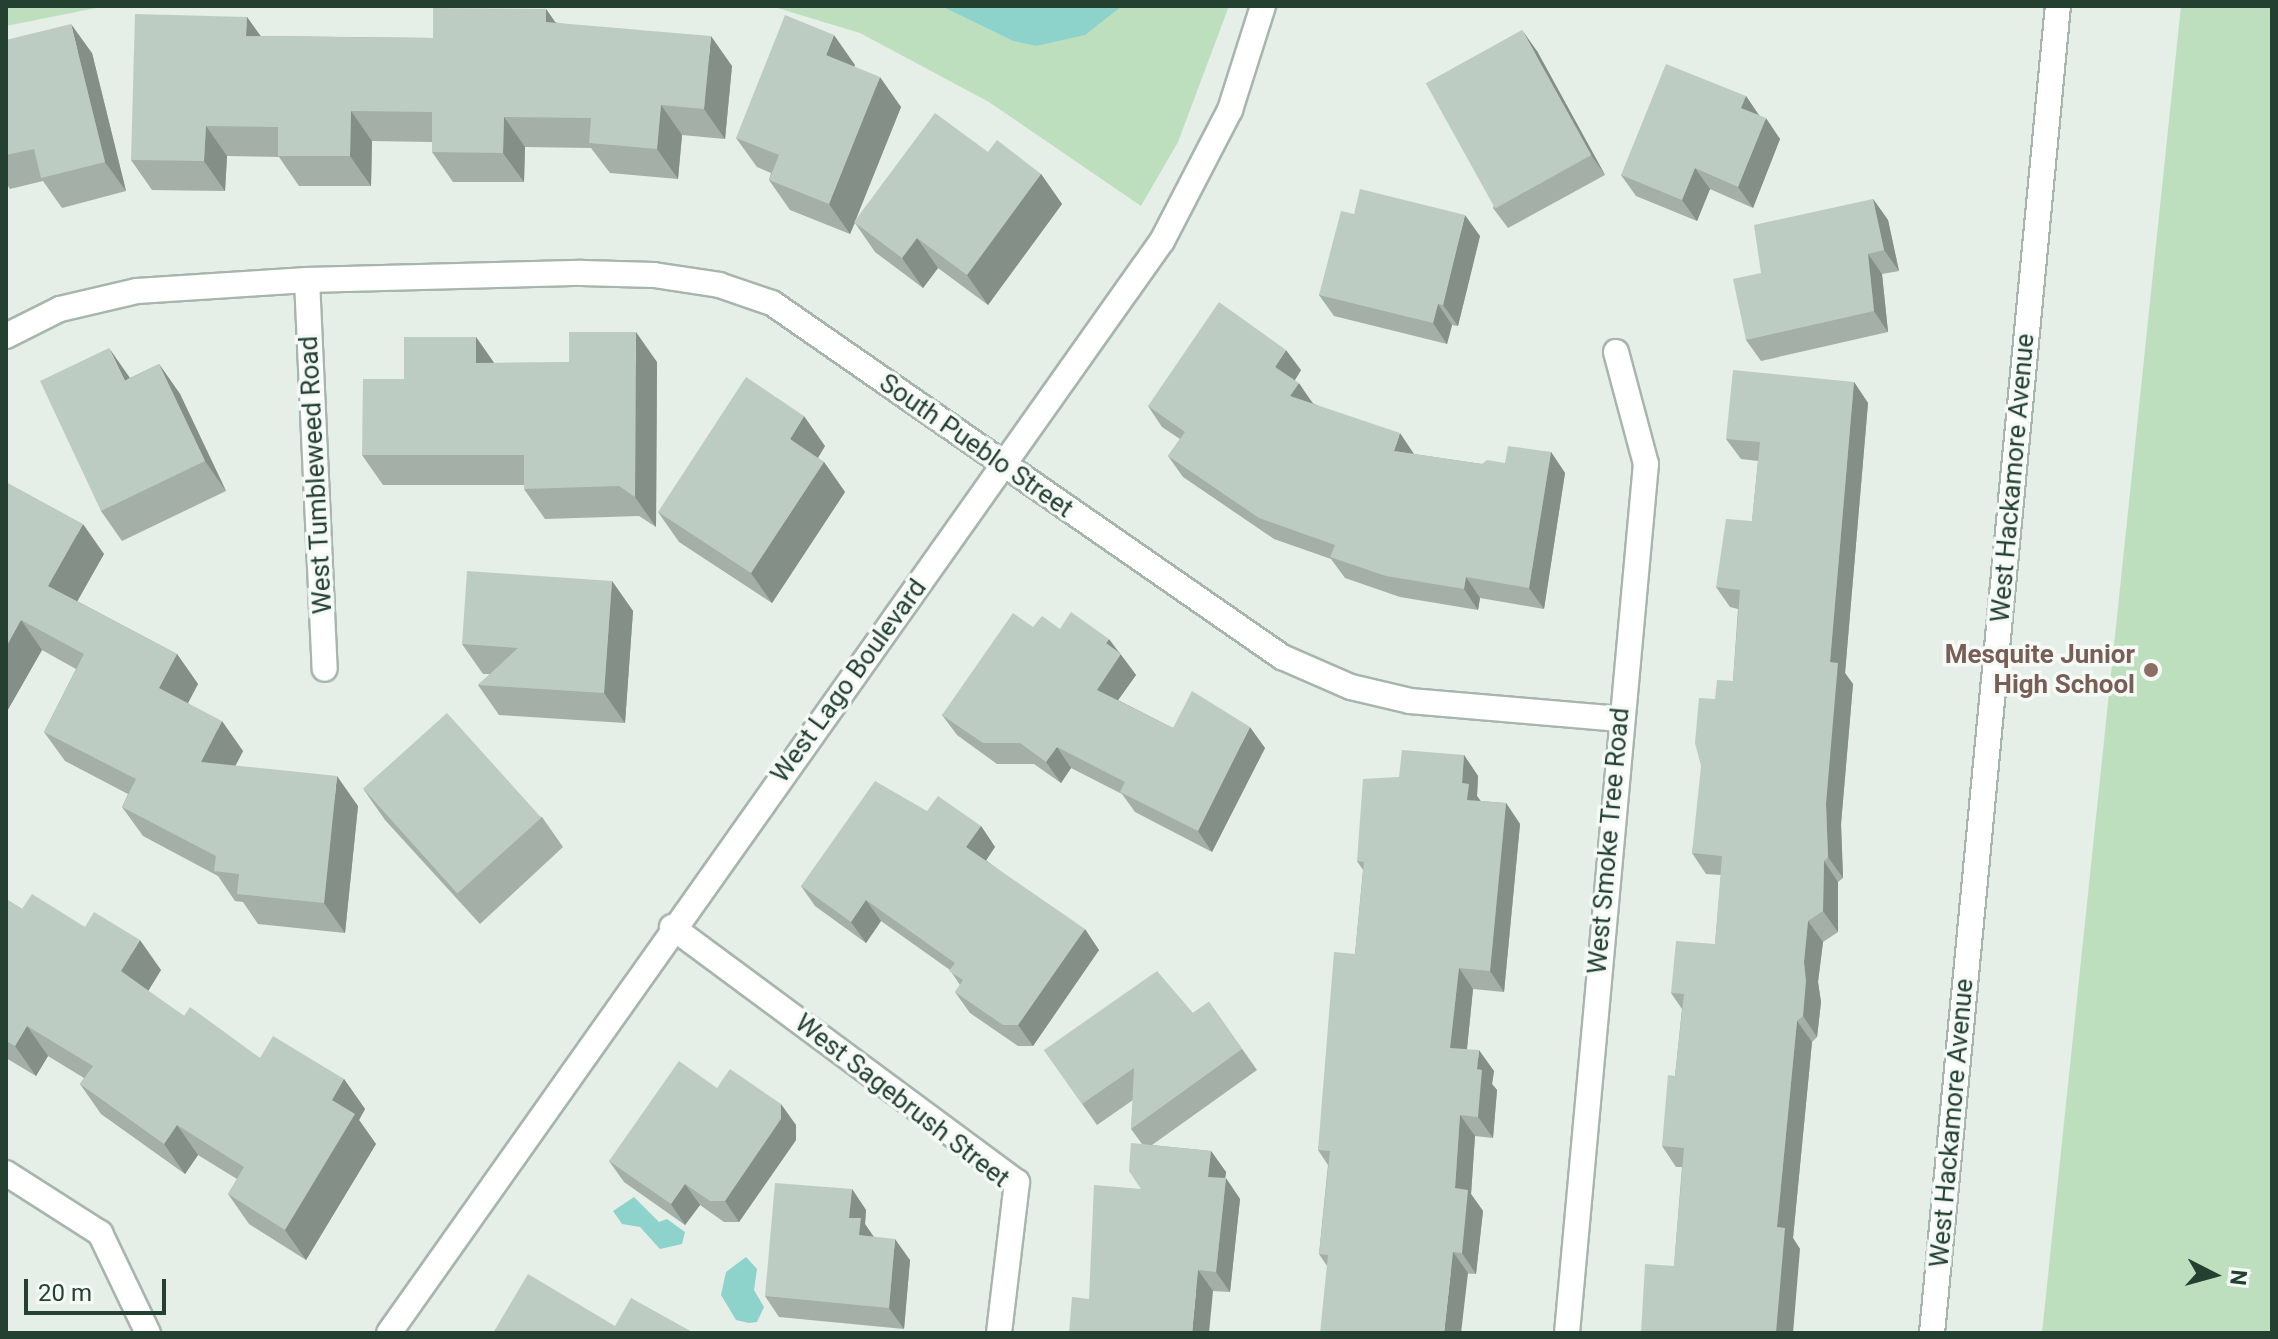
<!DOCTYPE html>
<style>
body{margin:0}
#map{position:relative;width:2278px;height:1339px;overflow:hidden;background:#e5eee7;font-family:Roboto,sans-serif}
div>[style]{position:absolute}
.green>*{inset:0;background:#bedfbe}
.water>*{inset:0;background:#8dd3cb}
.roads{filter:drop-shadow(2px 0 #a7b6ad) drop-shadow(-2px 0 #a7b6ad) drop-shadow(0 2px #a7b6ad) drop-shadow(0 -2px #a7b6ad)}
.minor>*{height:24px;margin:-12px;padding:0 12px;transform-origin:12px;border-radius:12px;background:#fff}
.tertiary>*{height:24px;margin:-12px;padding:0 12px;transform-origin:12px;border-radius:12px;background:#fff}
.wall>*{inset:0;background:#a3afa7}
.shaded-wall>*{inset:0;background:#848f88}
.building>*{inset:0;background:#bdccc2;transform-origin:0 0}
.dots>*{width:22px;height:22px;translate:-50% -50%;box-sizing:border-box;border:4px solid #f5faf7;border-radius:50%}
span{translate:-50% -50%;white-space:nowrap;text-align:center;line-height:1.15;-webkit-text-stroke:7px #f5faf7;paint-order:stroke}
.street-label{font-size:26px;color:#234031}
.education-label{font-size:26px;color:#785e54;font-weight:700}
.right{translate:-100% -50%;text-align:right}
.frame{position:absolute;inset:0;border:8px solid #234031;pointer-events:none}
.north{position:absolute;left:2174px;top:1235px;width:80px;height:80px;-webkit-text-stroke:6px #f5faf7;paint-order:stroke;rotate:96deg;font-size:22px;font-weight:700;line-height:32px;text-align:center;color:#234031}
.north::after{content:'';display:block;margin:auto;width:28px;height:36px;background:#234031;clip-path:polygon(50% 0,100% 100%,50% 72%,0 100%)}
.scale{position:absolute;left:24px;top:1279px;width:142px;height:36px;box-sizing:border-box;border:4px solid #234031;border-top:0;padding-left:10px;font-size:24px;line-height:28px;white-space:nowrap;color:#234031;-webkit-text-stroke:6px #f5faf7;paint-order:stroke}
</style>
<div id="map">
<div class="green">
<div style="clip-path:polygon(6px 6px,106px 6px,6px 26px)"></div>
<div style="clip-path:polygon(771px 6px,941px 6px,1013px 41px,1036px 46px,1122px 6px,1229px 6px,1178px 142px,1141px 206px,989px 102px,860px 33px)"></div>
<div style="clip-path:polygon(2181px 6px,2272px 6px,2272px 1333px,2042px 1333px)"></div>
</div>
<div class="water">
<div style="clip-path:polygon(941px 6px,1122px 6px,1085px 35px,1036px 46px,1013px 41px)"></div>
<div style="clip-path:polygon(634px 1197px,659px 1222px,667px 1219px,685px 1232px,682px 1244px,660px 1249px,640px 1227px,622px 1224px,613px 1211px)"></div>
<div style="clip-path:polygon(746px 1257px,757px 1269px,754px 1290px,764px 1307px,757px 1322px,749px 1323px,736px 1320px,721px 1295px,726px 1272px)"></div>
</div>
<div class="roads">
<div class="minor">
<div style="left:307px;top:280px;width:389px;rotate:87.4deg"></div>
<div style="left:6px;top:336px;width:60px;rotate:-26.6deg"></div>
<div style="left:60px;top:309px;width:79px;rotate:-13.2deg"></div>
<div style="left:137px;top:291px;width:170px;rotate:-3.7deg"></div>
<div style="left:307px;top:280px;width:275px;rotate:-1.5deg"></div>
<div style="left:582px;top:273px;width:72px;rotate:1.6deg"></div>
<div style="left:654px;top:275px;width:66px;rotate:8.7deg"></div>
<div style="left:719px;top:285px;width:56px;rotate:18.8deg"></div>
<div style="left:772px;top:303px;width:621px;rotate:34.77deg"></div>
<div style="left:1282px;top:657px;width:75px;rotate:23.5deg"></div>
<div style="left:1351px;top:687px;width:61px;rotate:13.3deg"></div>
<div style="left:1410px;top:701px;width:211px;rotate:4.9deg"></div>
<div style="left:672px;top:927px;width:429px;rotate:36.5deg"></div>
<div style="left:1017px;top:1182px;width:152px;rotate:96.8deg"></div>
<div style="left:6px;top:1173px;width:112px;rotate:32.6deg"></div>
<div style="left:100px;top:1233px;width:111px;rotate:64.4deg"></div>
<div style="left:1567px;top:1333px;width:873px;rotate:-84.81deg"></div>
<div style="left:1646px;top:464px;width:116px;rotate:-105deg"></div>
<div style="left:1932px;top:1333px;width:1333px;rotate:-84.58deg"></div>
</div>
<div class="tertiary">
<div style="left:389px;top:1333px;width:1338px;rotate:-54.71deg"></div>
<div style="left:1162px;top:241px;width:148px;rotate:-62.6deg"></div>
<div style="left:1230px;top:110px;width:109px;rotate:-72.4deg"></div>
</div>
</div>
<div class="wall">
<div style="clip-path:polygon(546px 9px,555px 22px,732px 66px,725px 139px,682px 135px,678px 179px,610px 173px,591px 148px,525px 147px,524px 182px,453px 182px,432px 152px,432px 142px,372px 141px,371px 186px,299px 186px,279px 157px,227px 156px,225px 191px,152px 190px,131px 160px,247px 17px,260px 36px,433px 38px)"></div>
<div style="clip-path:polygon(6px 40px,92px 53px,126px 191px,62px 208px,43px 181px,10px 189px,6px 183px)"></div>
<div style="clip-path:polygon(1537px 51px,1605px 175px,1508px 228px,1493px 208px)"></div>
<div style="clip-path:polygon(855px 65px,854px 67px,901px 107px,855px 221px,988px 152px,1041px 174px,1062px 204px,988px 305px,938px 268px,923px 288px,875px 252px,855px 223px,850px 234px,790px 210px,769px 180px,771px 173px,757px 167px,736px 138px)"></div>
<div style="clip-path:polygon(1746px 96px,1759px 115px,1780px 139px,1753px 208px,1710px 189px,1697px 221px,1636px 196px,1621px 175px)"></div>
<div style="clip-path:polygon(1873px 199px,1888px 220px,1899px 271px,1882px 274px,1888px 332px,1761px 361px,1746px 340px,1761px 273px)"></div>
<div style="clip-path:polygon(1354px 214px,1480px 236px,1458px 326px,1452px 325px,1447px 344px,1334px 316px,1319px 295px)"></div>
<div style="clip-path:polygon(476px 337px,494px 363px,657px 362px,656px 527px,639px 516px,545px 519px,524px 489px,524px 485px,383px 485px,362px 455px,404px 379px)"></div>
<div style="clip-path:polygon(159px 364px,180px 394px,226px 491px,122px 541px,101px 511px,130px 378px)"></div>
<div style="clip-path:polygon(1301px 370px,1295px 380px,1313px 403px,1414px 454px,1482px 464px,1505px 463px,1551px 452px,1565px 473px,1544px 609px,1480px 598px,1478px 610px,1400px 597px,1345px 578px,1331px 559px,1274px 539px,1183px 477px,1168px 456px,1180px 439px,1162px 427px,1148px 406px)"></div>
<div style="clip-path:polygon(1854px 382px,1868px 403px,1845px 673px,1853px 684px,1841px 824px,1843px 878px,1838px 882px,1838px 932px,1823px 942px,1818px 982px,1821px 1002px,1817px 1037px,1812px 1042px,1793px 1238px,1800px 1249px,1674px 1266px,1682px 1167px,1676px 1167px,1662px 1146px,1675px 1076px,1682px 1009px,1671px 993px,1715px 944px,1721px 875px,1706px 874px,1692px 853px,1715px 699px,1733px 681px,1738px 609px,1730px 607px,1716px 587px,1752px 521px,1758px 461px,1741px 459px,1726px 439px)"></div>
<div style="clip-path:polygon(825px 446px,818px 458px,824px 462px,845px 492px,772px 603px,679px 542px,658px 512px)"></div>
<div style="clip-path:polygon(6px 482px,104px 554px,77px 601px,177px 654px,198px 684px,188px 703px,243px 751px,235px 766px,358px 806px,345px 933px,258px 924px,243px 902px,235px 901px,218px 876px,143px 836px,122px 807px,128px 794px,65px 761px,44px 732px,76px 669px,42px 650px,6px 713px)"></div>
<div style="clip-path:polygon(612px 581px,633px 611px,625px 723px,499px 715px,478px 685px,490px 674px,483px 674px,462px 644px)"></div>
<div style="clip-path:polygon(1033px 627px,1060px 629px,1119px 652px,1136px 675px,1118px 700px,1173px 728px,1265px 748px,1212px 852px,1135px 812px,1122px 794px,1071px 768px,1061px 783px,1034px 764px,997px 764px,957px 735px,942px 715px)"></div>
<div style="clip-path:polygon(1464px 755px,1478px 776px,1477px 796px,1481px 801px,1506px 803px,1520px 824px,1504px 992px,1473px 989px,1467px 1049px,1494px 1071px,1492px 1084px,1497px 1090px,1493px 1138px,1475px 1136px,1471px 1194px,1483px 1211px,1476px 1274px,1327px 1266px,1319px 1254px,1328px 1165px,1318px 1150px,1355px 954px,1363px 870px,1357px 861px,1399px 777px)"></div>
<div style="clip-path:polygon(364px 790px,542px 817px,563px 847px,480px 924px,385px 820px)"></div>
<div style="clip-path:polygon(927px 811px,981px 826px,995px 847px,986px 860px,1099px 950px,1033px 1046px,1018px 1046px,970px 1013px,955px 992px,960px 985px,950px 970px,881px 921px,866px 943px,815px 906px,801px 886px)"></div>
<div style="clip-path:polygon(6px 899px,22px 909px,85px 927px,161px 970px,148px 991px,184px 1016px,260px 1058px,344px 1079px,365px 1109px,359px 1120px,376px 1144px,306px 1260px,249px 1224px,228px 1194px,237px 1179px,198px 1155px,185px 1174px,101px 1114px,80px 1084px,84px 1078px,48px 1056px,36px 1076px,6px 1058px)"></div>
<div style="clip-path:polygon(1209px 1002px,1257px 1070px,1152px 1145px,1211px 1151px,1226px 1172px,1225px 1178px,1240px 1199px,1230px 1292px,1213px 1291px,1089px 1299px,1141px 1189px,1142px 1144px,1131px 1129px,1133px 1100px,1097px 1125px,1044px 1050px,1193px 1013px)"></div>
<div style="clip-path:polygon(717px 1088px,796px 1125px,796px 1140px,739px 1222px,724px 1222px,700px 1205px,685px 1225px,624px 1182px,609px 1161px)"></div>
<div style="clip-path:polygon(852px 1189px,866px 1210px,865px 1224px,874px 1237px,910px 1260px,904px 1329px,779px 1317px,765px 1296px)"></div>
</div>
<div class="shaded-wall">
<div style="clip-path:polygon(546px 9px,567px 39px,546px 22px)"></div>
<div style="clip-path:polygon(247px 17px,268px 46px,246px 36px)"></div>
<div style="clip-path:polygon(71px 24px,92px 53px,126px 191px,105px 162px)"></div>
<div style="clip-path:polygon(1522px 30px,1537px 51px,1605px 175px,1591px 155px)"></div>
<div style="clip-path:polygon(834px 35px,855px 65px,847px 85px,826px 55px)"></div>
<div style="clip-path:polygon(711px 36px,732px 66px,725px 139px,704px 109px)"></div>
<div style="clip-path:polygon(880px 77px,901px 107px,850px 234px,829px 204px)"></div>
<div style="clip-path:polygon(1746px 96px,1760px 117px,1741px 108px)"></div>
<div style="clip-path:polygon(661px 105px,682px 135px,678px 179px,657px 149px)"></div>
<div style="clip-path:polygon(351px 111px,372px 141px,371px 186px,350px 156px)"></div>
<div style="clip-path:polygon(504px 117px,525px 147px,524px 182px,503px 153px)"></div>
<div style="clip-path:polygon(1766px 118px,1780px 139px,1753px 208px,1738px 187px)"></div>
<div style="clip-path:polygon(206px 126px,227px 156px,225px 191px,204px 161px)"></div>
<div style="clip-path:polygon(1695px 168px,1710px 189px,1697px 221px,1682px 200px)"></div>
<div style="clip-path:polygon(1041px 174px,1062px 204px,988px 305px,967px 275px)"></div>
<div style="clip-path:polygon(1873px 199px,1888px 220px,1899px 271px,1884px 250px)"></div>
<div style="clip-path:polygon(1465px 215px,1480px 236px,1458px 326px,1443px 305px)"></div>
<div style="clip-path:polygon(917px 238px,938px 268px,923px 288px,902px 258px)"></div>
<div style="clip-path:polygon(1868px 254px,1882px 274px,1888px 332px,1874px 311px)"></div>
<div style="clip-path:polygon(1438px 304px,1452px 325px,1447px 344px,1433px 323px)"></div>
<div style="clip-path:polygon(636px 332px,657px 362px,656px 527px,635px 497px)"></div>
<div style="clip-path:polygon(476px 337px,497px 367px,476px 363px)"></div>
<div style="clip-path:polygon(109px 348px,130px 378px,125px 381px)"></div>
<div style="clip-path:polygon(1286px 350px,1301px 370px,1290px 388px,1275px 367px)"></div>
<div style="clip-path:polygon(159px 364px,180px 394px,226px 491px,205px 461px)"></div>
<div style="clip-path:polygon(1854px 382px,1868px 403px,1845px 673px,1853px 684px,1841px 824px,1843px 878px,1828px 857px,1826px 804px,1830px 662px)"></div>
<div style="clip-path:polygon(1299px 383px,1313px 404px,1290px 396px)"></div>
<div style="clip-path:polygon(804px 416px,825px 446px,811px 469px,790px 439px)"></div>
<div style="clip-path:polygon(1400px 433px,1414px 454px,1394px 451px)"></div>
<div style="clip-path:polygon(1551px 452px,1565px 473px,1544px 609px,1529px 588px)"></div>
<div style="clip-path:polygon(824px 462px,845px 492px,772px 603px,751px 573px)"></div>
<div style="clip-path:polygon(83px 524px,104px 554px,69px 616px,48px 586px)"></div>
<div style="clip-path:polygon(1466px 577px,1480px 598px,1478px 610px,1464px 589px)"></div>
<div style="clip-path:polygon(612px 581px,633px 611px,625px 723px,604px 693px)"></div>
<div style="clip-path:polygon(21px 620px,42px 650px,6px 713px,6px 647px)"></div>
<div style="clip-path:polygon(1109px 639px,1136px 675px,1111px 710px,1097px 690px,1106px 643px)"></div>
<div style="clip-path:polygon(177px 654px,198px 684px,180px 718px,159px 688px)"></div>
<div style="clip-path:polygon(222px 721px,243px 751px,222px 792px,201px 762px)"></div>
<div style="clip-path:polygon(1250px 727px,1265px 748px,1212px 852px,1198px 831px)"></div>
<div style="clip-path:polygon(1057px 747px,1071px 768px,1061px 783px,1046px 762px)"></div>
<div style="clip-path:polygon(1464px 755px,1478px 776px,1477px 796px,1483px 805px,1467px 800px,1462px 783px)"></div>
<div style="clip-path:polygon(337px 776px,358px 806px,345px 933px,324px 903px)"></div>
<div style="clip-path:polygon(1506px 803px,1520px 824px,1504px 992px,1490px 971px)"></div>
<div style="clip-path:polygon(981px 826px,995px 847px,981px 868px,966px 847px)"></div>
<div style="clip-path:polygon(1824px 861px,1838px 882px,1838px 932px,1823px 911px)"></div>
<div style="clip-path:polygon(866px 900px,881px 921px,866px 943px,851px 922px)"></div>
<div style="clip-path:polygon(1808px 921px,1823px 942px,1818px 982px,1821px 1002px,1817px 1037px,1803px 1016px,1804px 962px)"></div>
<div style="clip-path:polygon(1085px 929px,1099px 950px,1033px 1046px,1018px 1025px)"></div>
<div style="clip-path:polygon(140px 940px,161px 970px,142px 1001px,121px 971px)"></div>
<div style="clip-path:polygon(1459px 968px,1473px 989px,1465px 1068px,1450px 1048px)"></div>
<div style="clip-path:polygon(1797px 1021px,1812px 1042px,1793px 1238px,1800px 1249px,1793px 1333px,1776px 1333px,1777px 1227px)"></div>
<div style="clip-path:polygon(27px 1026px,48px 1056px,36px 1076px,15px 1046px)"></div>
<div style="clip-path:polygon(1479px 1050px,1494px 1071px,1492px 1084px,1497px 1090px,1493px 1138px,1478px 1117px,1477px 1069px)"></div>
<div style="clip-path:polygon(344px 1079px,365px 1109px,359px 1120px,376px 1144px,306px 1260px,285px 1230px,332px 1100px)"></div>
<div style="clip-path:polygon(781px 1104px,796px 1125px,796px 1140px,739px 1222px,725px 1201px)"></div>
<div style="clip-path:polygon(1460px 1115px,1475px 1136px,1471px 1194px,1483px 1211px,1476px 1274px,1462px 1253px,1455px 1188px)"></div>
<div style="clip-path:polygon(177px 1125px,198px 1155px,185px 1174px,164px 1144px)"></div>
<div style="clip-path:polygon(1211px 1151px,1226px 1172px,1223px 1197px,1208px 1177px)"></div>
<div style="clip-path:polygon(1226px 1178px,1240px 1199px,1230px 1292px,1216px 1272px)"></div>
<div style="clip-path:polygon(685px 1184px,700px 1205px,685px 1225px,671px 1204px)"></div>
<div style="clip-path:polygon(852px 1189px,866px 1210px,865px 1224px,875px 1239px,859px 1235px,849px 1218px)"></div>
<div style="clip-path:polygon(895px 1239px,910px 1260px,904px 1329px,889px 1308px)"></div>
<div style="clip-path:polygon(1453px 1252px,1468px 1273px,1461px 1333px,1444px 1333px)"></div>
<div style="clip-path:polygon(1198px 1270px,1213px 1291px,1209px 1333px,1192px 1333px)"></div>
</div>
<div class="building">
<div style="clip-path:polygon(433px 8px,546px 9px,546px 22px,711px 36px,704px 109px,661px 105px,657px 149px,589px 143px,591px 118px,504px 117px,503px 153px,432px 152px,432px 112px,351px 111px,350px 156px,278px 156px,278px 127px,206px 126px,204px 161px,131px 160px,135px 14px,247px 17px,246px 36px,433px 38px)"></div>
<div style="clip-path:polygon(785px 15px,834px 35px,826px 55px,880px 77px,829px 204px,769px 180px,779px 155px,736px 138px)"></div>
<div style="clip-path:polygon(71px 24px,105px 162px,41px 178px,34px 149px,6px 155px,6px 40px)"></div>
<div style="left:1522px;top:30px;width:143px;height:110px;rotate:61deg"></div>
<div style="clip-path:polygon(1666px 64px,1746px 96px,1741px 108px,1766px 118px,1738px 187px,1695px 168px,1682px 200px,1621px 175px)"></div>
<div style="clip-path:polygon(935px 113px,988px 152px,997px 140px,1041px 174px,967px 275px,917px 238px,902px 258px,854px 222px)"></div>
<div style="clip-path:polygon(1360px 189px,1465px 215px,1443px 305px,1438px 304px,1433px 323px,1319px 295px,1341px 211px,1354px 214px)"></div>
<div style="clip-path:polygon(1873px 199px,1884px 250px,1868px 254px,1874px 311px,1746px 340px,1733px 279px,1761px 273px,1754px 225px)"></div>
<div style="clip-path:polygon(1219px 302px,1286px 350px,1275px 367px,1299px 383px,1290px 396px,1400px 433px,1394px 451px,1482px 464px,1487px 460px,1505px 463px,1508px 446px,1551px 452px,1529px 588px,1466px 577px,1464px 589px,1386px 576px,1330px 557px,1335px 545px,1259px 518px,1168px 456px,1185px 432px,1148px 406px)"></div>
<div style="clip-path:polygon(569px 332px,636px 332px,635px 497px,619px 486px,524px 489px,524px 455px,362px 455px,363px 379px,404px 379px,404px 337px,476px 337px,476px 363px,569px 362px)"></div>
<div style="clip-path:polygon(109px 348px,125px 381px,159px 364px,205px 461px,101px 511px,40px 381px)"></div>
<div style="clip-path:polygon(1733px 370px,1854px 382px,1830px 662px,1838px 663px,1826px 804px,1828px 857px,1824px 861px,1823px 911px,1808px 921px,1804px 962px,1806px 981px,1803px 1016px,1797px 1021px,1777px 1227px,1785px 1228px,1776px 1333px,1641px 1333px,1645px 1264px,1674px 1266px,1684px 1148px,1662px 1146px,1668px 1075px,1675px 1076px,1684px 994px,1671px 993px,1676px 941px,1715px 944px,1722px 856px,1692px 853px,1701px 766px,1695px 743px,1699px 698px,1715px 699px,1717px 680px,1733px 681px,1740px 590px,1716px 587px,1726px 519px,1752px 521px,1760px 442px,1726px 439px)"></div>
<div style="clip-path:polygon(746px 377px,804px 416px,790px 439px,824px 462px,751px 573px,658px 512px)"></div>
<div style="clip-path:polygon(6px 482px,83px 524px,48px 586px,177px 654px,159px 688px,222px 721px,201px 762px,337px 776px,324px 903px,237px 894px,239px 874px,214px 871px,216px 856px,122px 807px,136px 779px,44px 732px,84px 654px,21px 620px,6px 647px)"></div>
<div style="clip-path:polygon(467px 571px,612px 581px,604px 693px,478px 685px,518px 648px,462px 644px)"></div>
<div style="clip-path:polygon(1071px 612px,1109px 639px,1106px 643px,1121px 654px,1097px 690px,1173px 728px,1192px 691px,1250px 727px,1198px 831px,1120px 792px,1125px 782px,1057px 747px,1046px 762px,1020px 743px,983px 743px,942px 715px,1013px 613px,1033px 627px,1042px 616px,1060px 629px)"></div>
<div style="left:447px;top:713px;width:141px;height:113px;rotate:48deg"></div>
<div style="clip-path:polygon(1402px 750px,1464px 755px,1462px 783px,1469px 784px,1467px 800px,1506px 803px,1490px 971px,1459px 968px,1450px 1048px,1479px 1050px,1477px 1069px,1482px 1070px,1478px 1117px,1460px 1115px,1455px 1188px,1468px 1190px,1462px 1253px,1453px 1252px,1444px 1333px,1320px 1333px,1328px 1255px,1319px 1254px,1330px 1151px,1318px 1150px,1334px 952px,1355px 954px,1364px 862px,1357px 861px,1363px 779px,1399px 777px)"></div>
<div style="clip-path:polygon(875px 781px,927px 811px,938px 796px,981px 826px,966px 847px,1085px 929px,1018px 1025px,1003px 1025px,955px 992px,963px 980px,949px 971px,955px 963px,866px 900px,851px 922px,801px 886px)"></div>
<div style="clip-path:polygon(32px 894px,85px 927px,94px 912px,140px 940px,121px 971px,184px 1016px,190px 1007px,260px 1058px,273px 1036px,344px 1079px,332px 1100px,355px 1114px,285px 1230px,228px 1194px,244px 1167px,177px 1125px,164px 1144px,80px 1084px,93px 1066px,27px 1026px,15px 1046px,6px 1041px,6px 899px,22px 909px)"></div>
<div style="clip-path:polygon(1157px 971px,1193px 1013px,1209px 1002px,1242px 1049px,1131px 1129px,1134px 1068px,1082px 1104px,1044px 1050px)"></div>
<div style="clip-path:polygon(679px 1061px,717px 1088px,730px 1069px,781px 1104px,781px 1119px,725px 1201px,710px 1201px,685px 1184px,671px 1204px,609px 1161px)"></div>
<div style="clip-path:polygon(1131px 1143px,1211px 1151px,1208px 1177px,1226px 1178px,1216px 1272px,1198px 1270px,1192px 1333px,1069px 1333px,1072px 1297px,1089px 1299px,1094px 1185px,1141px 1189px,1129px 1171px)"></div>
<div style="clip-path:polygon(775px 1183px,852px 1189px,849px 1218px,861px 1218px,859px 1235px,895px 1239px,889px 1308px,765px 1296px)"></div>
<div style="clip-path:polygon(528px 1274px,615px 1326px,631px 1298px,694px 1333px,493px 1333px)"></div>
</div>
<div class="dots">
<div style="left:2151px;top:670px;background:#8d6e63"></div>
</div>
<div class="street-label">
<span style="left:976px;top:446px;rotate:35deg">South Pueblo Street</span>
<span style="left:316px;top:475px;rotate:-93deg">West Tumbleweed Road</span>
<span style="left:2013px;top:478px;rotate:-85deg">West Hackamore Avenue</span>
<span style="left:849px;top:681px;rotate:-54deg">West Lago Boulevard</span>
<span style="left:1609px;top:841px;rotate:-85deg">West Smoke Tree Road</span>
<span style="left:902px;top:1101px;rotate:38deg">West Sagebrush Street</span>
<span style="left:1952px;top:1123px;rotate:-85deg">West Hackamore Avenue</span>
</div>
<div class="education-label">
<span class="right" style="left:2135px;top:670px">Mesquite Junior<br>High School</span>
</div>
<div class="frame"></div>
<div class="north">N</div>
<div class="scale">20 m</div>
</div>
